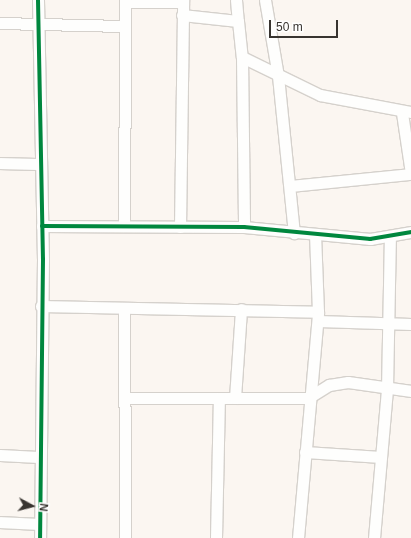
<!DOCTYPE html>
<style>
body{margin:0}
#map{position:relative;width:411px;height:538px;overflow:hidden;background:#fbf6f1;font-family:Helvetica,sans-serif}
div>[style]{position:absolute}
.roads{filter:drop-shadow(1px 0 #d5d1cc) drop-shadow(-1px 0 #d5d1cc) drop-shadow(0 1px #d5d1cc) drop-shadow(0 -1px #d5d1cc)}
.minor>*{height:11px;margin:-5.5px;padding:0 5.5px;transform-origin:5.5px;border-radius:5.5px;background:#fefefd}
.cycleway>*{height:4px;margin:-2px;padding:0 2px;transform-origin:2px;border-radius:2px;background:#00873e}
span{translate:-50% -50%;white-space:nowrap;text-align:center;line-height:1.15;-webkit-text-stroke:3px #fff;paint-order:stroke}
.north{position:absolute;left:12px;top:486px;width:40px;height:40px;-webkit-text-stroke:3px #fff;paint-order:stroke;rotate:97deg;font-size:11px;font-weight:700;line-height:16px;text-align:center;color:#383430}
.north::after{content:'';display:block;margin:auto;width:14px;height:18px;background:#383430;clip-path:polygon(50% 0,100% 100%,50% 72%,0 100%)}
.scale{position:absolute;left:269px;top:20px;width:69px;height:18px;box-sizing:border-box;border:2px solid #383430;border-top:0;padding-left:5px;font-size:12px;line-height:14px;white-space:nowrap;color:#383430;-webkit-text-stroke:3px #fff;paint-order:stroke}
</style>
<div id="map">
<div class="roads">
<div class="minor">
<div style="left:38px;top:0;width:259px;rotate:88.9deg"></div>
<div style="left:43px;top:259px;width:279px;rotate:90.6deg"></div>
<div style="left:236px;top:0;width:21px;rotate:85deg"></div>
<div style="left:265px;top:0;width:77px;rotate:80.3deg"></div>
<div style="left:278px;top:76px;width:158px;rotate:84.2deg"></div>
<div style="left:125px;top:2px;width:58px"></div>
<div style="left:182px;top:15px;width:56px;rotate:6.1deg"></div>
<div style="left:238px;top:21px;width:36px;rotate:84deg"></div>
<div style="left:242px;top:57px;width:87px;rotate:26deg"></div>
<div style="left:320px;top:95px;width:93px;rotate:10.6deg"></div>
<div style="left:0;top:23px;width:123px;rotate:1.4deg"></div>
<div style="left:242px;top:57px;width:170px;rotate:89.3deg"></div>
<div style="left:402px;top:113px;width:61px;rotate:81.5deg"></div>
<div style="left:0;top:163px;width:41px;rotate:1.4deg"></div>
<div style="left:290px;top:186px;width:122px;rotate:-5.7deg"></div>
<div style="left:42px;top:226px;width:202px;rotate:0.3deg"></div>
<div style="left:244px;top:227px;width:127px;rotate:5.4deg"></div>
<div style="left:370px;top:239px;width:42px;rotate:-9.7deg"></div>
<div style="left:124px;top:226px;width:226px;rotate:-89.7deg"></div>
<div style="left:180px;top:227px;width:227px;rotate:-89.2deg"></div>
<div style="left:41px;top:306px;width:277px;rotate:1.2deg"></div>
<div style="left:124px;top:310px;width:228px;rotate:89.7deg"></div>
<div style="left:318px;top:321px;width:93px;rotate:1.8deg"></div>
<div style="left:125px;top:398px;width:183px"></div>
<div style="left:308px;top:398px;width:25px;rotate:-32deg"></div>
<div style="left:329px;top:385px;width:19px;rotate:-9deg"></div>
<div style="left:348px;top:382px;width:64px;rotate:8.1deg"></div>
<div style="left:235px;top:398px;width:89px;rotate:-86.1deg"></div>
<div style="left:305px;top:452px;width:76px;rotate:3.8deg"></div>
<div style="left:0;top:455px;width:38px;rotate:3deg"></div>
<div style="left:0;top:522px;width:39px;rotate:3deg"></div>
<div style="left:216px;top:538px;width:140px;rotate:-88.8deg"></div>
<div style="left:298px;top:538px;width:227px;rotate:-84.9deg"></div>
<div style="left:318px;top:312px;width:77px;rotate:-92.2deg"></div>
<div style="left:374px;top:538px;width:150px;rotate:-85deg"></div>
<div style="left:387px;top:389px;width:153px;rotate:-88.9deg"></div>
</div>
</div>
<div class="cycleway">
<div style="left:38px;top:0;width:259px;rotate:88.9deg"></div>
<div style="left:43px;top:259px;width:279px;rotate:90.6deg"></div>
<div style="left:42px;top:226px;width:202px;rotate:0.3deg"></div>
<div style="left:244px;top:227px;width:127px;rotate:5.4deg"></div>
<div style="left:370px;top:239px;width:42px;rotate:-9.7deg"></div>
</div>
<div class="north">N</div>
<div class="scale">50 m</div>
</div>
